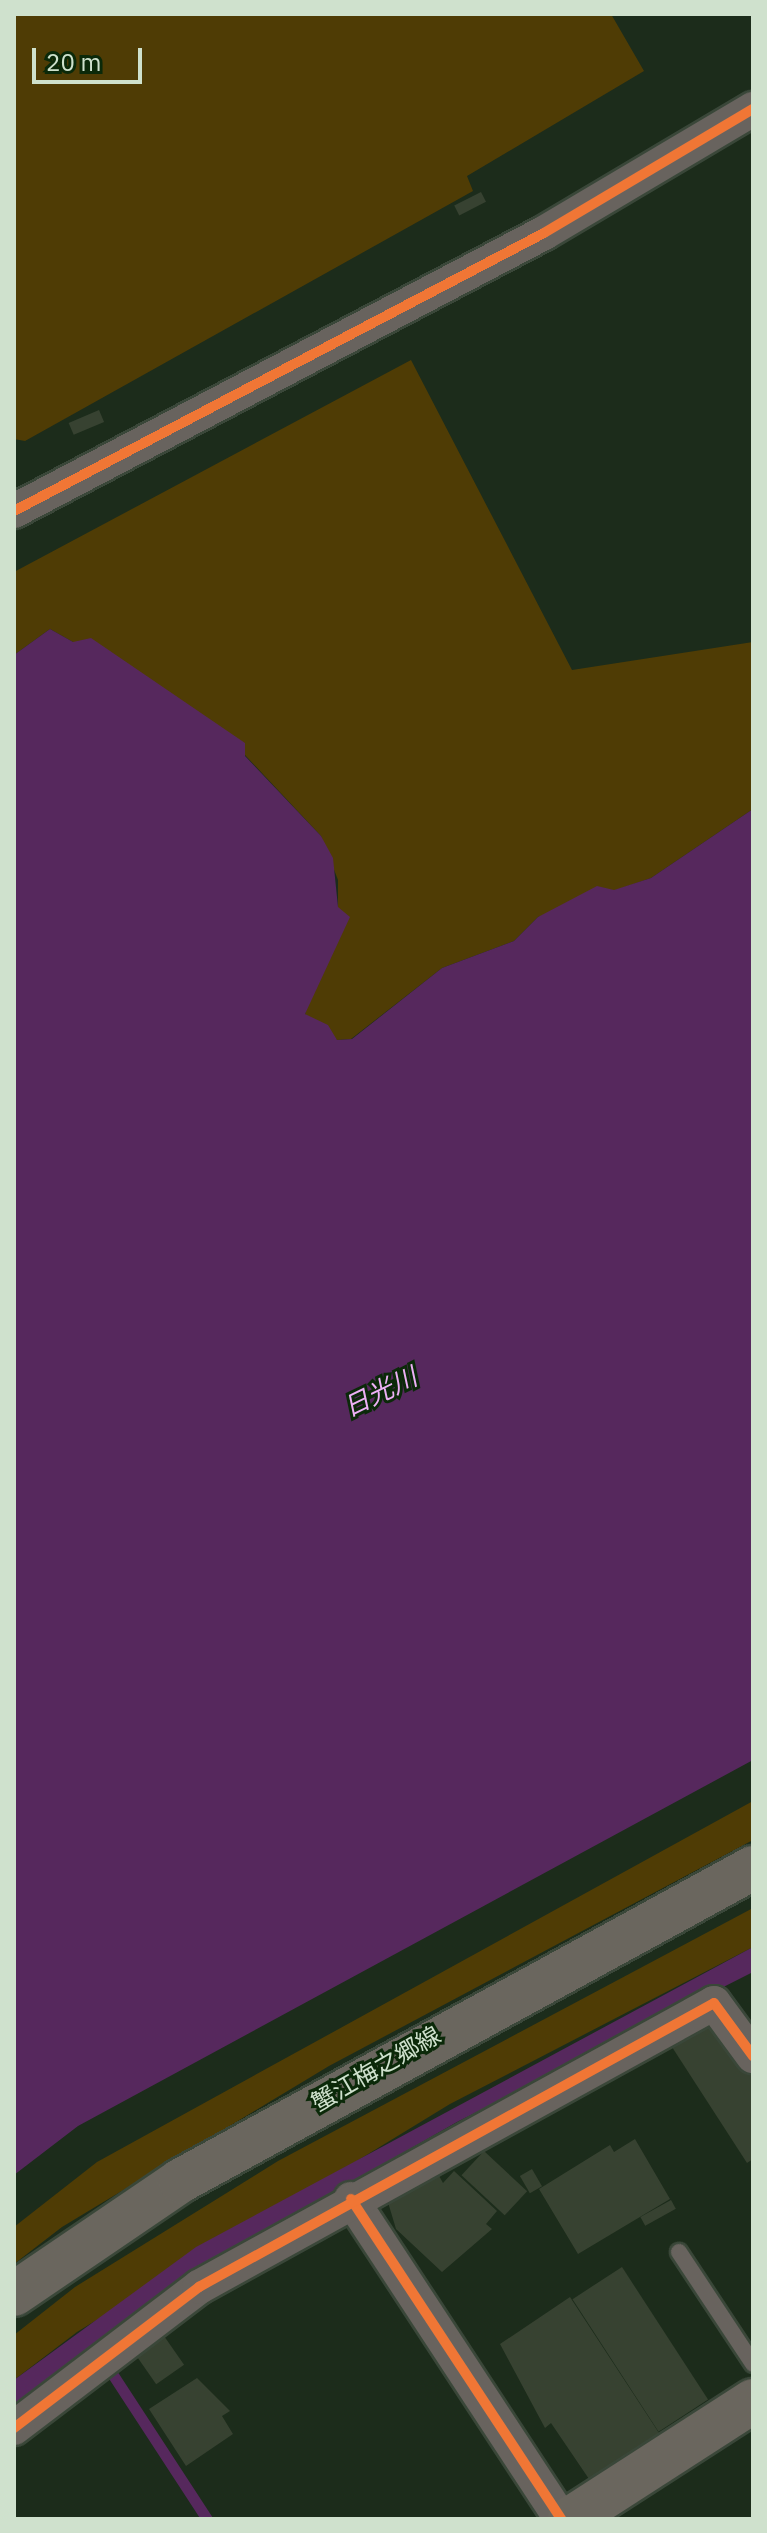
<!DOCTYPE html>
<meta charset="utf-8">
<style>
body{margin:0}
#map{position:relative;width:767px;height:2533px;overflow:hidden;background:#1c2c1b;font-family:"IBM Plex Sans","Noto Sans JP",sans-serif}
div>[style]{position:absolute}
.green>*{inset:0;background:#4f3c05}
.water>*{inset:0;background:#56285d}
.stream>*{height:11px;margin:-5.5px;padding:0 5.5px;transform-origin:5.5px;border-radius:5.5px;background:#56285d}
.building>*{inset:0;background:#374231;transform-origin:0 0}
.roads{filter:drop-shadow(2px 0 #3a4739) drop-shadow(-2px 0 #3a4739) drop-shadow(0 2px #3a4739) drop-shadow(0 -2px #3a4739)}
.lane>*{height:16px;margin:-8px;padding:0 8px;transform-origin:8px;border-radius:8px;background:#68635e}
.street>*{height:34px;margin:-17px;padding:0 17px;transform-origin:17px;border-radius:17px;background:#68635e}
.secondary>*{height:44px;margin:-22px;padding:0 22px;transform-origin:22px;border-radius:22px;background:#6a665e}
.cycleway>*{height:10px;margin:-5px;padding:0 5px;transform-origin:5px;border-radius:5px;background:#f07635}
span{translate:-50% -50%;white-space:nowrap;text-align:center;line-height:1.15;-webkit-text-stroke:6px #0b2909;paint-order:stroke}
.street-label{font-size:24px;color:#cfe1cd}
.water-label{font-size:26px;color:#edb0f6;font-style:italic}
.frame{position:absolute;inset:0;border:16px solid #cfe1cd;pointer-events:none}
.scale{position:absolute;left:32px;top:48px;width:110px;height:36px;box-sizing:border-box;border:4px solid #cfe1cd;border-top:0;padding-left:10px;font-size:24px;line-height:28px;white-space:nowrap;color:#cfe1cd;-webkit-text-stroke:6px #0b2909;paint-order:stroke}
</style>
<div id="map">
<div class="green">
<div style="clip-path:polygon(14px 14px,611px 14px,644px 71px,467px 176px,473px 191px,25px 441px,14px 439px)"></div>
<div style="clip-path:polygon(411px 360px,572px 670px,753px 642px,753px 809px,651px 878px,538px 917px,514px 941px,442px 968px,351px 1039px,337px 1040px,305px 1014px,338px 907px,338px 880px,321px 836px,245px 755px,73px 642px,50px 629px,14px 655px,14px 572px)"></div>
<div style="clip-path:polygon(753px 1801px,753px 1840px,329px 2066px,62px 2227px,14px 2264px,14px 2227px,97px 2162px)"></div>
<div style="clip-path:polygon(753px 1908px,753px 1947px,450px 2104px,77px 2332px,14px 2380px,14px 2335px,75px 2287px,278px 2161px)"></div>
</div>
<div class="water">
<div style="clip-path:polygon(50px 629px,73px 642px,91px 638px,245px 743px,245px 756px,321px 836px,333px 858px,338px 907px,350px 917px,305px 1014px,328px 1025px,337px 1040px,352px 1039px,442px 968px,514px 941px,538px 917px,597px 886px,614px 890px,651px 878px,753px 809px,753px 1760px,78px 2126px,14px 2175px,14px 655px)"></div>
<div style="clip-path:polygon(753px 1947px,753px 1972px,457px 2122px,205px 2266px,14px 2409px,14px 2380px,196px 2247px)"></div>
</div>
<div class="stream">
<div style="left:113px;top:2375px;width:172px;rotate:56.9deg"></div>
</div>
<div class="building">
<div style="left:481px;top:192px;width:11px;height:30px;rotate:63deg"></div>
<div style="left:99px;top:410px;width:13px;height:33px;rotate:67deg"></div>
<div style="clip-path:polygon(709px 2024px,719px 2025px,753px 2078px,753px 2159px,747px 2163px,672px 2047px)"></div>
<div style="clip-path:polygon(635px 2139px,670px 2199px,578px 2254px,539px 2189px,610px 2145px,614px 2152px)"></div>
<div style="left:484px;top:2151px;width:59px;height:33px;rotate:43deg"></div>
<div style="left:532px;top:2169px;width:20px;height:14px;rotate:60deg"></div>
<div style="clip-path:polygon(454px 2171px,497px 2211px,486px 2224px,492px 2229px,442px 2272px,396px 2229px,387px 2199px,438px 2174px,443px 2183px)"></div>
<div style="left:671px;top:2200px;width:10px;height:35px;rotate:61deg"></div>
<div style="left:622px;top:2267px;width:158px;height:59px;rotate:57deg"></div>
<div style="clip-path:polygon(570px 2297px,659px 2433px,589px 2479px,551px 2423px,545px 2428px,500px 2344px)"></div>
<div style="left:164px;top:2336px;width:35px;height:34px;rotate:55deg"></div>
<div style="clip-path:polygon(197px 2378px,230px 2411px,222px 2416px,233px 2434px,186px 2466px,149px 2409px)"></div>
</div>
<div class="roads">
<div class="lane">
<div style="left:679px;top:2252px;width:134px;rotate:56.5deg"></div>
</div>
<div class="street">
<div style="left:14px;top:511px;width:598px;rotate:-27.68deg"></div>
<div style="left:544px;top:233px;width:243px;rotate:-30.7deg"></div>
<div style="left:351px;top:2199px;width:383px;rotate:56.7deg"></div>
<div style="left:14px;top:2428px;width:233px;rotate:-37.3deg"></div>
<div style="left:199px;top:2287px;width:588px;rotate:-28.87deg"></div>
<div style="left:714px;top:2003px;width:66px;rotate:53.7deg"></div>
</div>
<div class="secondary">
<div style="left:14px;top:2294px;width:201px;rotate:-34.2deg"></div>
<div style="left:180px;top:2181px;width:653px;rotate:-28.65deg"></div>
<div style="left:570px;top:2519px;width:218px;rotate:-32.8deg"></div>
</div>
</div>
<div class="cycleway">
<div style="left:14px;top:511px;width:598px;rotate:-27.68deg"></div>
<div style="left:544px;top:233px;width:243px;rotate:-30.7deg"></div>
<div style="left:351px;top:2199px;width:383px;rotate:56.7deg"></div>
<div style="left:14px;top:2428px;width:233px;rotate:-37.3deg"></div>
<div style="left:199px;top:2287px;width:588px;rotate:-28.87deg"></div>
<div style="left:714px;top:2003px;width:66px;rotate:53.7deg"></div>
</div>
<div class="street-label">
<span style="left:376px;top:2069px;rotate:-30deg">蟹江梅之郷線</span>
</div>
<div class="water-label">
<span style="left:380px;top:1392px;rotate:-26deg">日光川</span>
</div>
<div class="frame"></div>
<div class="scale">20 m</div>
</div>
